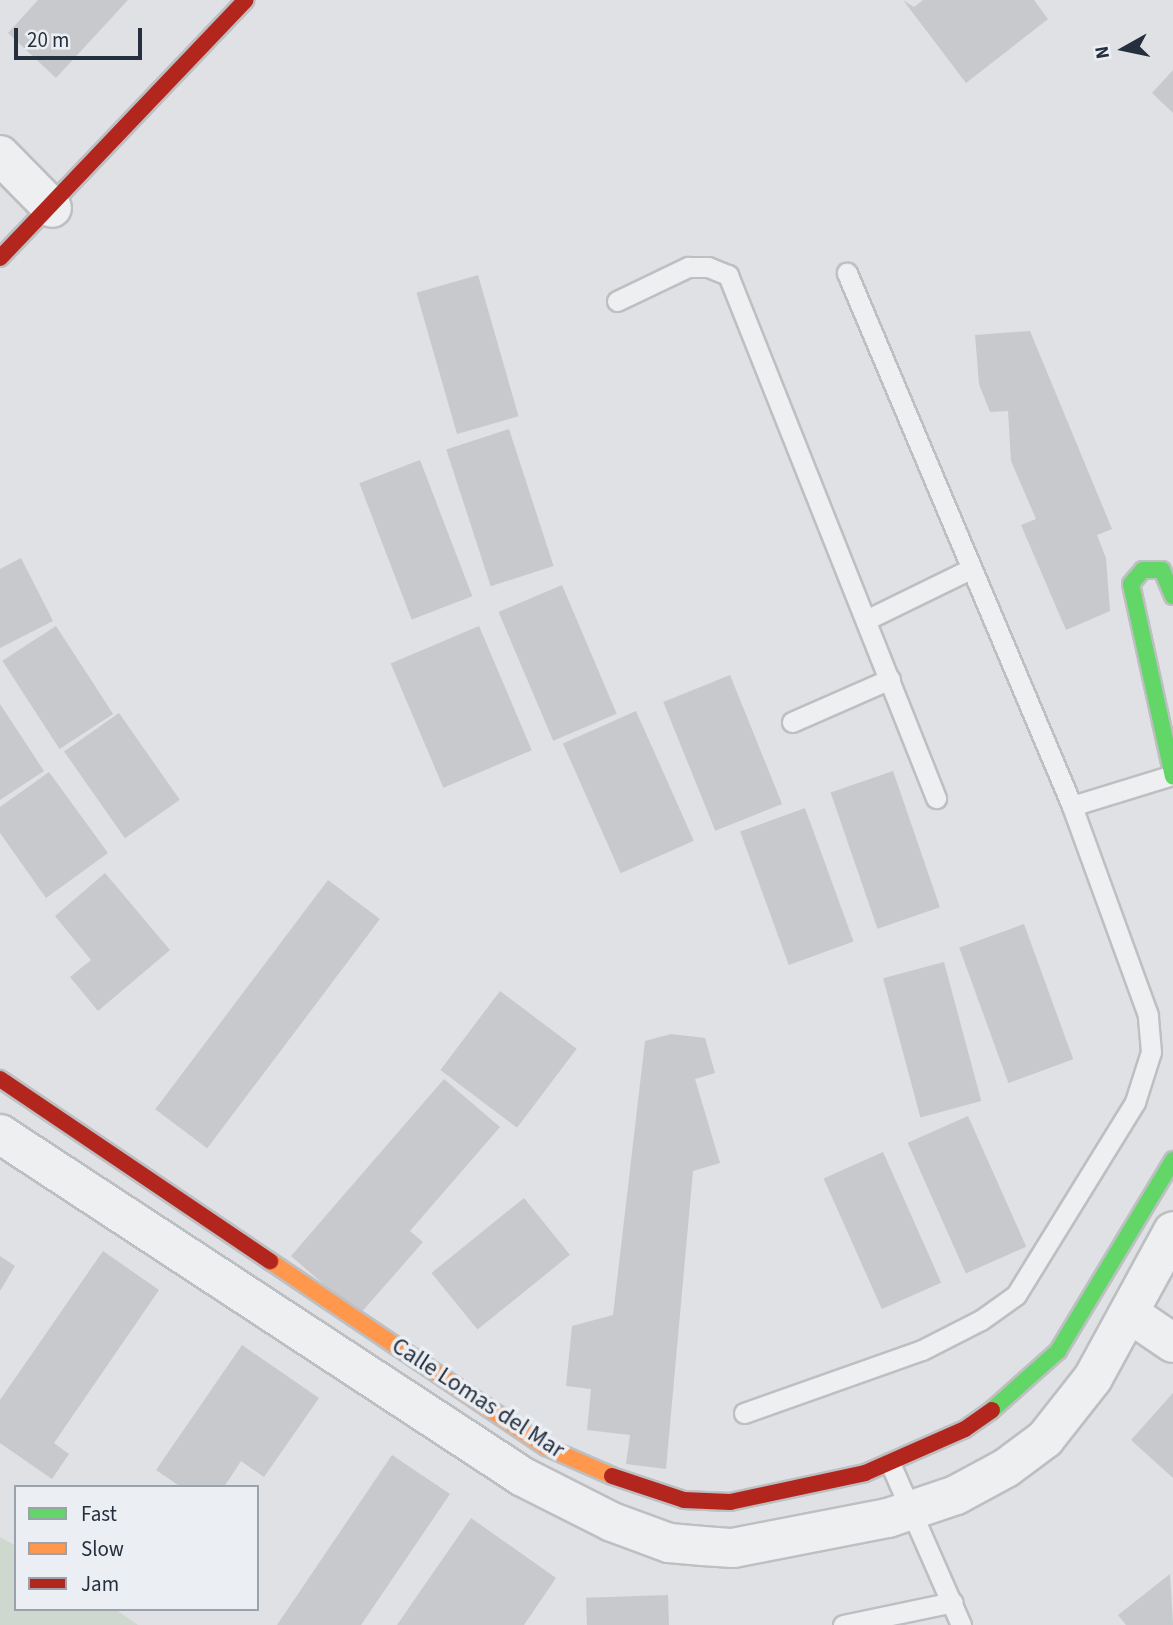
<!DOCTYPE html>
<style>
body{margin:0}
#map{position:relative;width:1173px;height:1625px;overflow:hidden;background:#dfe1e4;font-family:"Source Sans 3",sans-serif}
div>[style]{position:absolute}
.green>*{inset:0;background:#cfd8cf}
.building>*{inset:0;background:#c7c9cc;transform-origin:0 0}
.roads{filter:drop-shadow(2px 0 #bdbfc2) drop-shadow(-2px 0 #bdbfc2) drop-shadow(0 2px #bdbfc2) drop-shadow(0 -2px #bdbfc2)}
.lane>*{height:19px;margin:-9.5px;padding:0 9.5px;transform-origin:9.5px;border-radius:9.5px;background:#eeeff1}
.street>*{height:38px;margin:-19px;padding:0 19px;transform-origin:19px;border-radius:19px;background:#eeeff1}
.fast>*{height:16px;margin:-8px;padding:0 8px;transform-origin:8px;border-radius:8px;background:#63d668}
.slow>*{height:16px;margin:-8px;padding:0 8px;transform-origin:8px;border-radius:8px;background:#ff974d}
.jam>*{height:16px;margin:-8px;padding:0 8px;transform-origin:8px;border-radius:8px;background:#b3261e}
span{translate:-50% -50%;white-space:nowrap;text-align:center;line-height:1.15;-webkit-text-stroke:7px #ebeff4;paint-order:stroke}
.street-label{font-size:24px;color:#262f3d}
.legend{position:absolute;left:14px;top:1485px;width:245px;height:126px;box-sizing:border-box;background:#ebeff4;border:2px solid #9ca2ab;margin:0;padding:9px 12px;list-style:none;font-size:21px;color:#262f3d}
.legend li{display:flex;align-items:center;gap:14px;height:35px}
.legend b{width:35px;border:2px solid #9ca2ab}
.north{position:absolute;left:1089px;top:14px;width:70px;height:70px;-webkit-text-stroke:5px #ebeff4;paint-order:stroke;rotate:261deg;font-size:19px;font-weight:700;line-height:28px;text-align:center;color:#262f3d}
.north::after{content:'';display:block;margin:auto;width:24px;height:32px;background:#262f3d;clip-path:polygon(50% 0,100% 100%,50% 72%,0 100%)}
.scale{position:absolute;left:14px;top:28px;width:128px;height:32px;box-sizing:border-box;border:4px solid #262f3d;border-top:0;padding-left:9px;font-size:21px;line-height:24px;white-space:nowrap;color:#262f3d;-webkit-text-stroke:5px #ebeff4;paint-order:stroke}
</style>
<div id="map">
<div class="green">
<div style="clip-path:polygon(0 1537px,16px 1546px,16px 1609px,115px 1609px,138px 1625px,0 1625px)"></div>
</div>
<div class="building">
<div style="clip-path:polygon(38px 0,128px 0,56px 78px,8px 33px)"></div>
<div style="clip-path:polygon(903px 0,914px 7px,923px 0,1034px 0,1048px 19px,966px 83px)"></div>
<div style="clip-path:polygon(1173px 70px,1173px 113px,1152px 93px)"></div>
<div style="left:478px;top:275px;width:147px;height:64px;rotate:74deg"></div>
<div style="clip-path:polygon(1030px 331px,1112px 529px,1097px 535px,1106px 558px,1110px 611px,1066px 630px,1021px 525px,1036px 519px,1011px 461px,1008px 411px,990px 412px,979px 384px,975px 335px)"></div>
<div style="left:509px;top:429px;width:144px;height:66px;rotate:72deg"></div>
<div style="left:420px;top:460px;width:146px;height:65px;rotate:69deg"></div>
<div style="clip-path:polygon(21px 558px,53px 621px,0 648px,0 569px)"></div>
<div style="left:562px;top:585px;width:140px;height:69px;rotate:67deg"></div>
<div style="left:56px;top:626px;width:105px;height:64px;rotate:57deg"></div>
<div style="left:479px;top:626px;width:135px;height:96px;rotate:67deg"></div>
<div style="left:730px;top:675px;width:139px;height:72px;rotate:68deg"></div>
<div style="clip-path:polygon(0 704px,44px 771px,0 800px)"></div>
<div style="left:636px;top:711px;width:142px;height:80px;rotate:66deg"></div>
<div style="left:119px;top:713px;width:106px;height:67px;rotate:55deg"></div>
<div style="left:893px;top:771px;width:144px;height:66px;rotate:71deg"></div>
<div style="clip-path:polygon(49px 772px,108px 853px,46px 898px,0 833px,0 807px)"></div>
<div style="left:805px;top:808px;width:142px;height:69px;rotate:70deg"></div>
<div style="clip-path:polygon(105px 873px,170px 950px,98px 1011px,70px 977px,91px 960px,55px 916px)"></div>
<div style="left:328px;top:880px;width:65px;height:287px;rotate:37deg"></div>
<div style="left:1024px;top:924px;width:144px;height:69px;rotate:70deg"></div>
<div style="left:944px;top:962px;width:144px;height:63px;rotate:75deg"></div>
<div style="left:500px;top:991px;width:96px;height:99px;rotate:37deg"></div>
<div style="clip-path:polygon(671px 1034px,705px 1038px,715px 1073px,695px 1079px,720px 1163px,693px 1171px,666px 1469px,626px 1464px,630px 1435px,587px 1430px,591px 1389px,566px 1386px,572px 1326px,613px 1315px,645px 1041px)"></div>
<div style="clip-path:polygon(444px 1079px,500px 1127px,410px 1231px,423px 1242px,359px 1315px,291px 1256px)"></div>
<div style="left:968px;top:1116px;width:143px;height:66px;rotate:66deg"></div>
<div style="left:883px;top:1152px;width:143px;height:65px;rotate:66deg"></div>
<div style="left:524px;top:1198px;width:73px;height:119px;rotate:51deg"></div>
<div style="clip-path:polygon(103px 1251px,159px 1290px,54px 1443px,69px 1454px,52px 1479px,0 1443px,0 1400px)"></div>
<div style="clip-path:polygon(0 1256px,15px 1266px,0 1291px)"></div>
<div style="clip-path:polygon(242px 1345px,319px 1398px,264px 1477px,241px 1461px,224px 1487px,181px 1487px,156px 1470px)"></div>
<div style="clip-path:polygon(1173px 1393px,1173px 1478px,1131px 1440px)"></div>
<div style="clip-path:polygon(392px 1455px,450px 1494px,361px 1625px,277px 1625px)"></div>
<div style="clip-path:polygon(471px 1518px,556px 1578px,524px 1625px,397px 1625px)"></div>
<div style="clip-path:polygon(1170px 1574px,1173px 1625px,1126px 1625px,1118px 1615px)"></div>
<div style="left:668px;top:1595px;width:30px;height:82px;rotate:88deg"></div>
</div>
<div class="roads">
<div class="lane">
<div style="left:617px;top:301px;width:79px;rotate:-25.6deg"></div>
<div style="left:688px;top:267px;width:20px"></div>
<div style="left:708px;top:267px;width:22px;rotate:22deg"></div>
<div style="left:728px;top:275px;width:563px;rotate:68.31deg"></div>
<div style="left:866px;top:620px;width:116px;rotate:-26.1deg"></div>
<div style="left:792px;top:722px;width:107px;rotate:-23.7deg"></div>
<div style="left:1072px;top:806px;width:106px;rotate:-17.1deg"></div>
<div style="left:744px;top:1413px;width:189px;rotate:-19.5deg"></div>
<div style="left:922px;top:1350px;width:66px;rotate:-27deg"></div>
<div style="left:981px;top:1320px;width:43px;rotate:-35.5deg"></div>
<div style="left:1016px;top:1295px;width:227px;rotate:-58.3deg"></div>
<div style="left:1135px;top:1102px;width:52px;rotate:-72.3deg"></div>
<div style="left:1151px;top:1052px;width:37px;rotate:-95deg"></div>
<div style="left:1148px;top:1015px;width:222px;rotate:-110deg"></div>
<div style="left:1072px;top:806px;width:579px;rotate:-112.89deg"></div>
<div style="left:890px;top:1463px;width:177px;rotate:66.3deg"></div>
<div style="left:843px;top:1625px;width:112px;rotate:-11.8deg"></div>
</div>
<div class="street">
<div style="left:0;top:155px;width:74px;rotate:45.5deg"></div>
<div style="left:0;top:1134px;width:625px;rotate:33.26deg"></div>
<div style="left:523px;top:1477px;width:100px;rotate:26.8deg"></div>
<div style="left:612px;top:1522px;width:61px;rotate:20.2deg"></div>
<div style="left:669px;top:1543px;width:34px;rotate:5deg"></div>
<div style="left:703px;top:1546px;width:30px;rotate:4deg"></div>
<div style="left:733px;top:1548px;width:158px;rotate:-11deg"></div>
<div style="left:888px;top:1518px;width:72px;rotate:-18.7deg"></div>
<div style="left:956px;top:1495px;width:57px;rotate:-28.4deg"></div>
<div style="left:1006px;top:1468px;width:49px;rotate:-36.6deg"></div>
<div style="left:1045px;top:1439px;width:78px;rotate:-51.8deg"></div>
<div style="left:1093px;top:1378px;width:167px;rotate:-61.4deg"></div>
<div style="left:1129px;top:1313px;width:53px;rotate:34.3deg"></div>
</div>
<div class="fast">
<div style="left:1173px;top:596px;width:28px;rotate:-113deg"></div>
<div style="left:1162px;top:570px;width:19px;rotate:180deg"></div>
<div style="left:1143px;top:570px;width:18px;rotate:131deg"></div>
<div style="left:1131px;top:584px;width:197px;rotate:77.7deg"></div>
<div style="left:992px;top:1410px;width:89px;rotate:-41.8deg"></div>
<div style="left:1058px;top:1351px;width:223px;rotate:-58.9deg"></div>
</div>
<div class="slow">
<div style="left:270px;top:1261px;width:333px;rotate:34deg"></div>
<div style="left:546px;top:1447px;width:72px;rotate:23.7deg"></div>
</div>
<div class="jam">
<div style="left:0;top:258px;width:356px;rotate:-46.4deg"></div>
<div style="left:0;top:1079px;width:326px;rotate:34deg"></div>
<div style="left:612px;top:1476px;width:76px;rotate:18.4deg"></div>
<div style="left:684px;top:1500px;width:46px;rotate:2.5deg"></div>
<div style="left:730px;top:1502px;width:138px;rotate:-12.1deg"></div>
<div style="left:865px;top:1473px;width:109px;rotate:-23.7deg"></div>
<div style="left:965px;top:1429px;width:33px;rotate:-35deg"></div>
</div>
</div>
<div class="street-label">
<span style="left:478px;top:1398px;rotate:33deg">Calle Lomas del Mar</span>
</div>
<ul class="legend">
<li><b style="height:9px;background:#63d668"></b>Fast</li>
<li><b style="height:9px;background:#ff974d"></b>Slow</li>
<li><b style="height:9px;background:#b3261e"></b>Jam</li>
</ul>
<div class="north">N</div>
<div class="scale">20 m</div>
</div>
